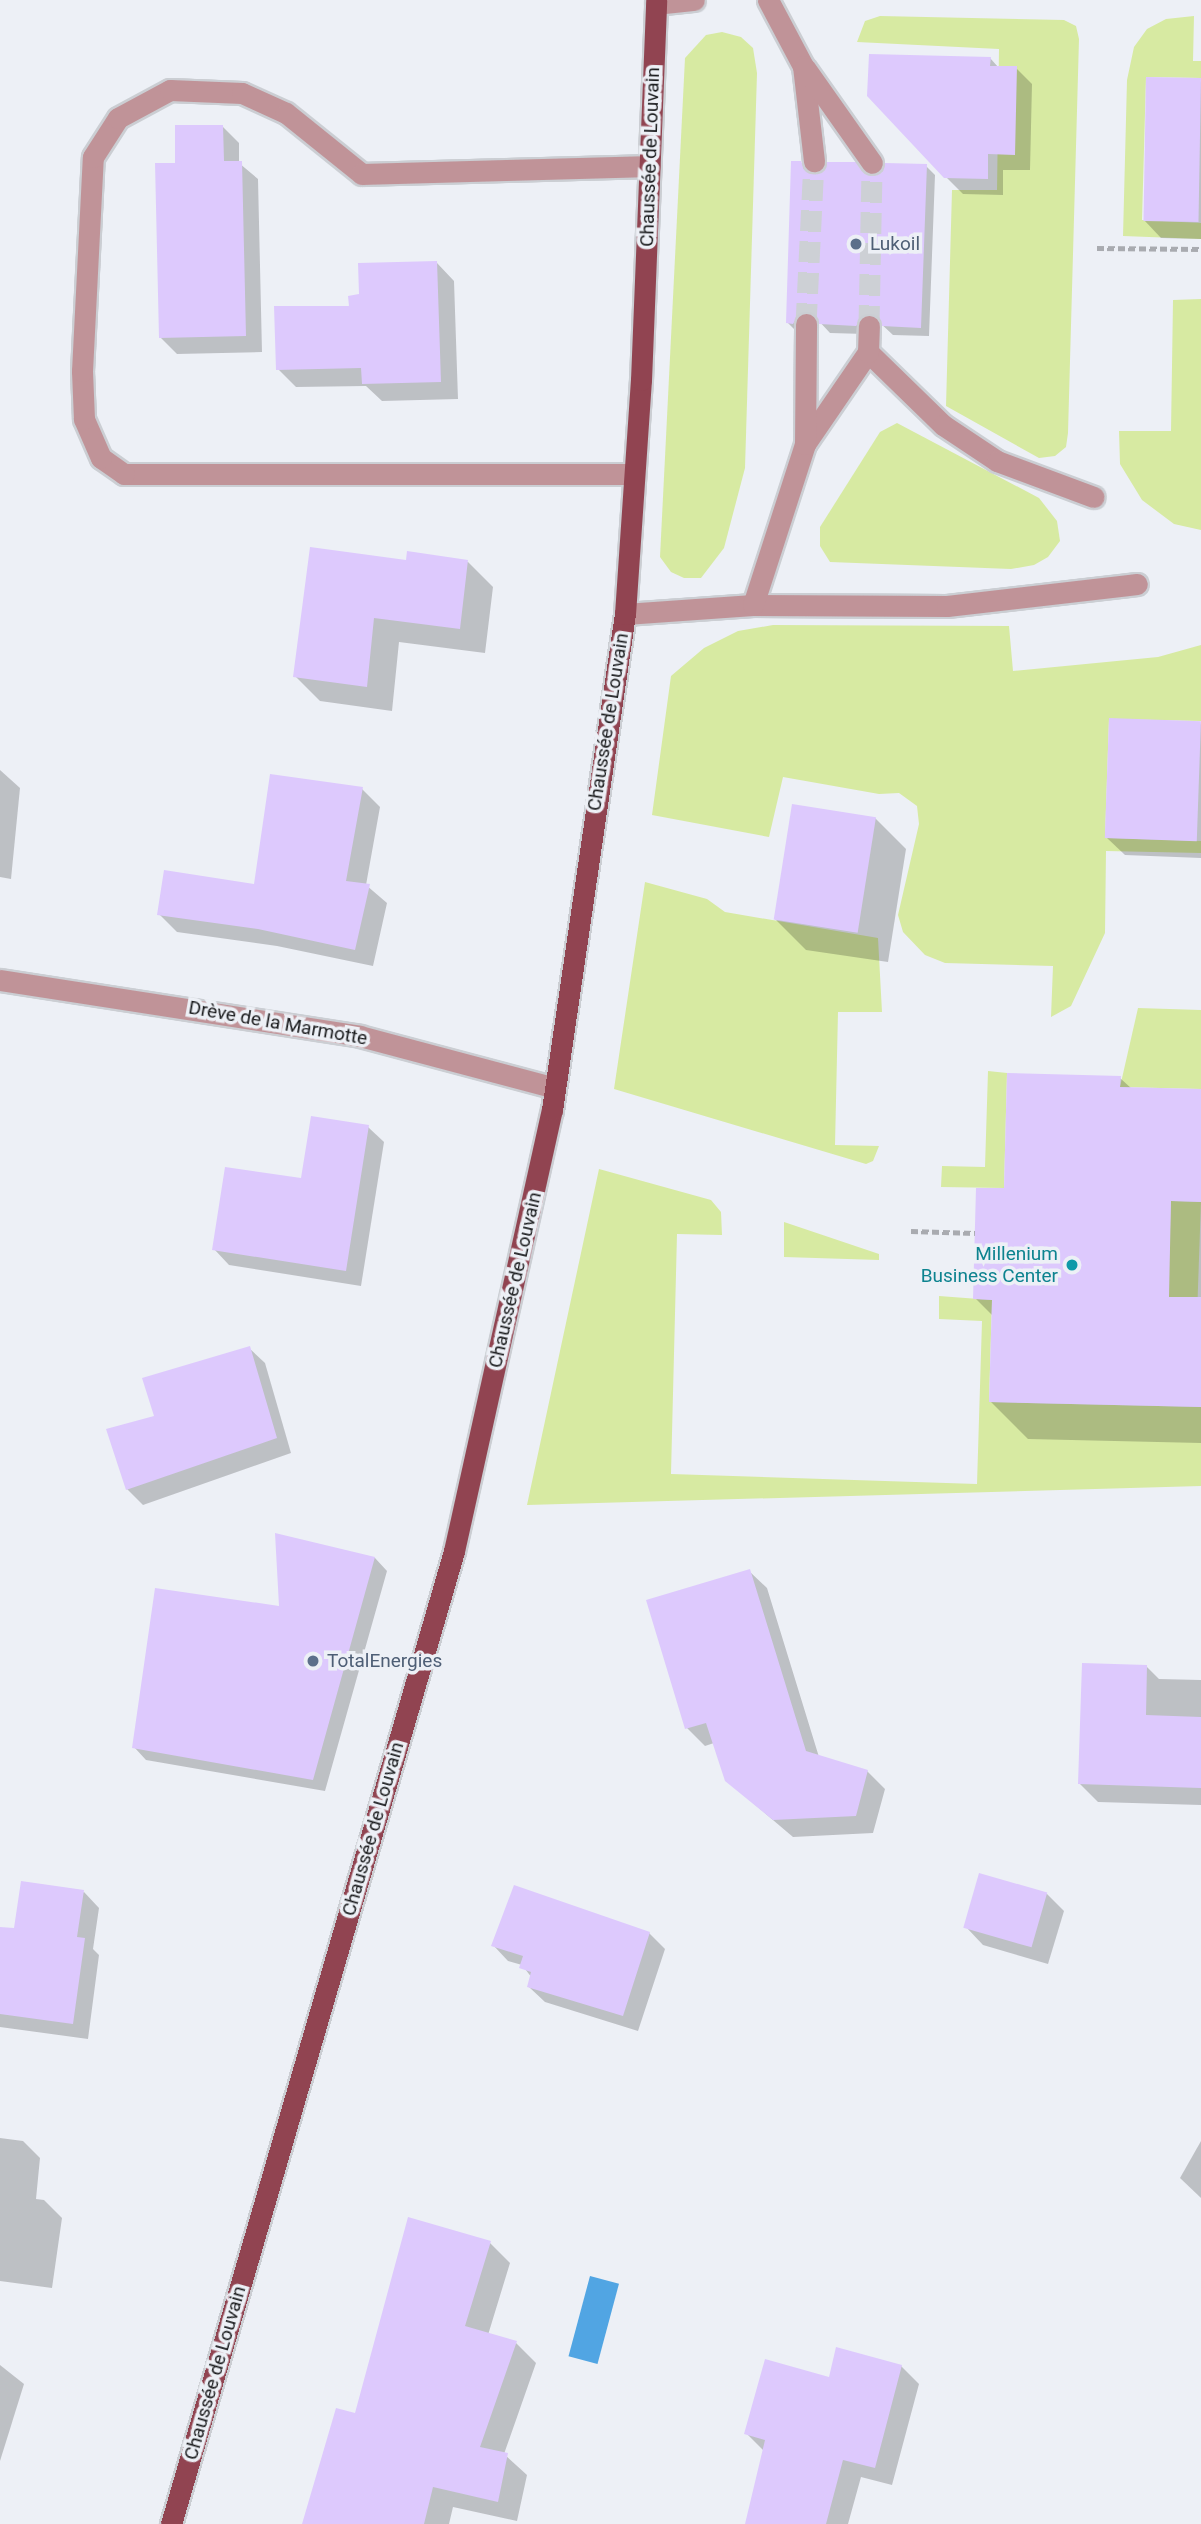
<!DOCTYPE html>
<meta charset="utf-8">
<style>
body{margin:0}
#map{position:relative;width:1201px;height:2524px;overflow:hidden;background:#edf0f6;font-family:Roboto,sans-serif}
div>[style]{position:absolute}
.green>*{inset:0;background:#d7eaa2;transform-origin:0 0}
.water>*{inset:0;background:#51a5e3;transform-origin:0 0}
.shadow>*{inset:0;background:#0003}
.building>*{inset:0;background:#ddc9fd;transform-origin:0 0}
.minor-tunnel>*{height:21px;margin-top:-10.5px;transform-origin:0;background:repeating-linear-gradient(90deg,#cdd0d5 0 21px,transparent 0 31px)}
.path>*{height:4.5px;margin-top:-2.25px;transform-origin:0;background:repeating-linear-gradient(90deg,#a9abb0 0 7px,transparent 0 10.5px)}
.roads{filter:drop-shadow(2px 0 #cbced3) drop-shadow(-2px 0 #cbced3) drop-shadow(0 2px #cbced3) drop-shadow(0 -2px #cbced3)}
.minor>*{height:21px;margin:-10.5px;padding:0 10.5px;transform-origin:10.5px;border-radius:10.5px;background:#c09398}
.major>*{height:21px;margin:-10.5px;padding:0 10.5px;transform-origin:10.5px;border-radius:10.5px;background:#914451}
.dots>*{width:19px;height:19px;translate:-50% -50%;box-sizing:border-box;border:4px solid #edf0f6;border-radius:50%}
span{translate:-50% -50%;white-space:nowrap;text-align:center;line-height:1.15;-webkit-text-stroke:7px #edf0f6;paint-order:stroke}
.street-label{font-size:19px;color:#191a1c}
.service-label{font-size:19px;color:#4e5e75}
.left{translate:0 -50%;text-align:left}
.culture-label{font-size:19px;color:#0d838f}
.right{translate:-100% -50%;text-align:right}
</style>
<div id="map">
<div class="green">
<div style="clip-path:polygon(880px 16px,1064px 20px,1076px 26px,1079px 39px,1068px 433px,1066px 447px,1055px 456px,1039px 458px,946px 406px,952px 190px,997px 190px,999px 49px,857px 42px,865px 21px)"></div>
<div style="clip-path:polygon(1194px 16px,1193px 61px,1201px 61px,1201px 78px,1146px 77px,1142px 220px,1201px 223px,1201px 239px,1123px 236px,1127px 80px,1134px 47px,1147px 29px,1166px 19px)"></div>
<div style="clip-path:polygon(722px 32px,741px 37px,753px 48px,757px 73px,745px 468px,724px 548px,701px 578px,684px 578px,671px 572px,660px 557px,685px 58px,706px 35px)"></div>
<div style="clip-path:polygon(1201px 299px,1201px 530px,1174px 524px,1142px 500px,1120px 464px,1119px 431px,1171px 431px,1173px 300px)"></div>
<div style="clip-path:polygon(897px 423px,1039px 498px,1057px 521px,1060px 541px,1048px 557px,1034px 565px,1011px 569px,830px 562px,820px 546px,820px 527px,880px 432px)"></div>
<div style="clip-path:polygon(773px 625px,1009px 626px,1013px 671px,1158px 657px,1201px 645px,1201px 721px,1109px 719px,1105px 838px,1201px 841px,1201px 853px,1106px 851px,1105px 933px,1071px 1006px,1051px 1017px,1053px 966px,945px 963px,925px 955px,903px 932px,898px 915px,919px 824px,917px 806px,899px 793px,879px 794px,783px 777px,769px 837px,652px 815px,671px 676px,704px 648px,738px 631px)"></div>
<div style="clip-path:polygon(645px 882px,707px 899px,725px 912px,878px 938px,882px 1012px,838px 1012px,835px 1145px,879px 1146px,873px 1161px,866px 1164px,614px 1089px)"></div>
<div style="clip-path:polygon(1138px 1008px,1201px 1010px,1201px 1089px,1120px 1087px)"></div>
<div style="clip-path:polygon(988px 1071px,1007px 1073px,1004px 1188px,941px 1187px,942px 1166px,985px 1167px)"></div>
<div style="clip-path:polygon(599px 1169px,711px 1200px,721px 1212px,722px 1235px,677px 1234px,671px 1474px,977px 1484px,982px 1321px,939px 1319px,939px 1296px,992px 1300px,989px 1402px,1201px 1407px,1201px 1486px,527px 1505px)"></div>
<div style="left:1171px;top:1201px;width:30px;height:96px;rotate:2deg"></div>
<div style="clip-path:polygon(784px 1222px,879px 1254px,879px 1260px,784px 1257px)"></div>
</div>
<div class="water">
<div style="left:590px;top:2276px;width:30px;height:83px;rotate:15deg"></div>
</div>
<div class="shadow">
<div style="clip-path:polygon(990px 58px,999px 68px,1016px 68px,1032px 84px,1030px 170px,1003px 170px,1003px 195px,963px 194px,946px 177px)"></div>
<div style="clip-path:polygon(1201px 80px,1201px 239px,1161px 238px,1144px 220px)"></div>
<div style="clip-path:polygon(222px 126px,239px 143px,239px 163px,258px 179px,262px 352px,177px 354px,160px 337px,177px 164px)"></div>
<div style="clip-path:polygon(800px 163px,810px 174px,872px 178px,926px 166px,935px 175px,929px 336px,893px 335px,878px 321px,865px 334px,830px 333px,817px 319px,797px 332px,788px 323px)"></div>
<div style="clip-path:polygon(437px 263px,454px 281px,458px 399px,382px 401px,366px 386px,296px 387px,278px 369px,361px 295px)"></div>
<div style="clip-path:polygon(408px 562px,468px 562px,493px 587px,485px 653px,399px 642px,392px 711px,320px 701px,295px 676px)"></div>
<div style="clip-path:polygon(1201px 723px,1201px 858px,1125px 855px,1107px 838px)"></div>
<div style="clip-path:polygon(0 770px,20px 788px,11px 879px,0 877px)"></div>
<div style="clip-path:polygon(362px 789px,380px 807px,366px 885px,387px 903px,373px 966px,277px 946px,177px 932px,159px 914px,256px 886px)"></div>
<div style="clip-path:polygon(875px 818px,906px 849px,888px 962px,806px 950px,775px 919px)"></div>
<div style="clip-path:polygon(1120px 1078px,1132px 1089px,1201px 1091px,1201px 1443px,1028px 1439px,991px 1402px,993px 1316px,975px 1298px,1006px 1190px)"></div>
<div style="clip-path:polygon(368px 1127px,384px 1142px,361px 1286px,229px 1265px,214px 1249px)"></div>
<div style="clip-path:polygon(249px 1348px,265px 1363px,291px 1453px,143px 1505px,127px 1489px,156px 1417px)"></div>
<div style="clip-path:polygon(276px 1535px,375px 1558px,387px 1571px,325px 1791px,146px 1760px,134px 1747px,281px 1608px)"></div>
<div style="clip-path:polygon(749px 1571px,767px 1588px,819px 1757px,867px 1771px,885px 1789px,873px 1833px,793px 1837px,726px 1780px,714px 1743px,705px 1746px,687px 1728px)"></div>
<div style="clip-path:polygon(1146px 1666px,1159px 1679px,1201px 1680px,1201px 1805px,1098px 1802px,1080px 1784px)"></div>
<div style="clip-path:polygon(84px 1892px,99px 1908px,93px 1949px,99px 1955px,88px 2039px,0 2027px,0 1928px,15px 1930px)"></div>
<div style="clip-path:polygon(1046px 1893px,1064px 1911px,1048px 1964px,983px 1945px,966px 1927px)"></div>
<div style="clip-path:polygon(649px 1933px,665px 1949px,638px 2031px,545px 2002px,529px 1987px,532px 1978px,522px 1965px,508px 1961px,493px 1945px)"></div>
<div style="clip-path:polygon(0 2138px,23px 2141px,40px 2158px,36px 2199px,44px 2200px,62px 2218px,52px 2288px,0 2281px)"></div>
<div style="clip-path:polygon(1201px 2141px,1201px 2198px,1180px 2178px)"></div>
<div style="clip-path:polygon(490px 2243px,510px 2263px,488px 2335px,516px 2343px,536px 2363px,504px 2454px,527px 2475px,517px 2521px,453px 2507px,449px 2524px,304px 2524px,356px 2415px)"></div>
<div style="clip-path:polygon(0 2365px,24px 2384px,0 2461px)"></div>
<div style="clip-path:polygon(901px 2366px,919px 2384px,892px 2485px,861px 2477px,848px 2524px,747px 2524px,764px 2451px,746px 2433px,831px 2379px)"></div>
</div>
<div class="building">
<div style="clip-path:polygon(869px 54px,991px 57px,990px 66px,1017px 66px,1015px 155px,988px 154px,988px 179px,944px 178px,867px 96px)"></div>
<div style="left:1146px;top:77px;width:55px;height:144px;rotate:1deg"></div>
<div style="clip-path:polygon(175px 125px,223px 125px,224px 161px,242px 161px,246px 336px,159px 338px,155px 163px,175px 163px)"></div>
<div style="clip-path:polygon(791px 161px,801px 161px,804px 169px,815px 174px,827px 162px,856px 162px,872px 176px,880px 173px,885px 163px,927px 164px,921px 328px,882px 326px,877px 315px,869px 313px,856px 326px,819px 324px,807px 311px,799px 313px,793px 324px,786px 323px)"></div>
<div style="clip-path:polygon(437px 261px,441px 382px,362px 384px,361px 368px,276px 370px,274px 306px,349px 306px,348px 296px,359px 294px,358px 263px)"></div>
<div style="clip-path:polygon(310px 547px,406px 560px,407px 551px,468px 560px,460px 629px,374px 618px,367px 687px,293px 677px)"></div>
<div style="left:1109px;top:718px;width:92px;height:120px;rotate:2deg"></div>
<div style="clip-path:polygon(270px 774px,363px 787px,346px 881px,370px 884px,355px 950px,258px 929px,157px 915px,164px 870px,254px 884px)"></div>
<div style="left:792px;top:804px;width:85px;height:117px;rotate:9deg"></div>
<div style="clip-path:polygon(1007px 1073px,1121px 1076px,1120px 1087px,1201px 1089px,1201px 1202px,1171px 1201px,1169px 1297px,1201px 1297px,1201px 1407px,989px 1402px,992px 1300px,973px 1299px,976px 1188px,1004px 1188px)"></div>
<div style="clip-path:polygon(311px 1116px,369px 1125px,346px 1271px,212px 1250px,225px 1167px,301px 1178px)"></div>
<div style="clip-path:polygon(250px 1346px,277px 1438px,126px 1490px,106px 1429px,154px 1416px,142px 1378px)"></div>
<div style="clip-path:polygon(275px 1533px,375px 1557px,313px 1780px,132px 1748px,155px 1588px,279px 1606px)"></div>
<div style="clip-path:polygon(750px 1569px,806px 1751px,868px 1770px,856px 1816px,773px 1820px,725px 1781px,706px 1723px,685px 1729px,646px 1600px)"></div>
<div style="clip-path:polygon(1082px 1663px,1147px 1665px,1146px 1715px,1201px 1717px,1201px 1788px,1078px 1784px)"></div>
<div style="left:979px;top:1873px;width:71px;height:57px;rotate:16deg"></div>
<div style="clip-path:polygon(21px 1881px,84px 1890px,77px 1937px,85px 1938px,73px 2024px,0 2014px,0 1927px,14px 1928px)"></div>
<div style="clip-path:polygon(514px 1885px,650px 1932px,623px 2016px,527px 1987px,531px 1972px,519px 1968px,523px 1956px,491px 1946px)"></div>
<div style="clip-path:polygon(408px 2217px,491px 2241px,465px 2326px,517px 2341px,480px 2447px,508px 2453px,498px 2502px,433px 2487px,424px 2524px,302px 2524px,336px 2408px,355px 2413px)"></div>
<div style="clip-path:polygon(836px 2347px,902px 2365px,875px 2468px,843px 2460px,826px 2524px,745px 2524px,765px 2440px,744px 2434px,765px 2359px,829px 2377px)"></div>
</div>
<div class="minor-tunnel">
<div style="left:806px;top:324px;width:163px;rotate:-87.2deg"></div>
<div style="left:869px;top:326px;width:163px;rotate:-88.9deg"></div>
</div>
<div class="path">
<div style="left:1097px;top:248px;width:104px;rotate:0.6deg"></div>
<div style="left:911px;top:1231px;width:64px;rotate:1.8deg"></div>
</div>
<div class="roads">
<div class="minor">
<div style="left:768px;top:0;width:75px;rotate:62.1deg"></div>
<div style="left:803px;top:66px;width:96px;rotate:83.4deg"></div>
<div style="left:656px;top:4px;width:38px;rotate:-6deg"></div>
<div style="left:805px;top:68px;width:116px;rotate:54.8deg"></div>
<div style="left:868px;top:352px;width:105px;rotate:44.2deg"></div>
<div style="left:943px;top:425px;width:65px;rotate:33.7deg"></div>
<div style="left:997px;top:461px;width:103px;rotate:20.4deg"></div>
<div style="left:805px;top:444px;width:112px;rotate:-55.6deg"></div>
<div style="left:868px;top:352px;width:26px;rotate:-88deg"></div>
<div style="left:634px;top:474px;width:510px;rotate:180deg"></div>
<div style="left:124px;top:474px;width:28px;rotate:-145deg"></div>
<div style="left:101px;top:458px;width:43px;rotate:-113.6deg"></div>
<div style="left:84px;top:419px;width:48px;rotate:-92.4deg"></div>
<div style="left:82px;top:371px;width:214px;rotate:-87.1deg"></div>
<div style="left:93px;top:157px;width:46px;rotate:-57.3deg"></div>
<div style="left:118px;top:118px;width:59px;rotate:-28.3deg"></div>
<div style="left:170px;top:90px;width:72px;rotate:2.4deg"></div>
<div style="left:242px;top:93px;width:48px;rotate:24.4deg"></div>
<div style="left:286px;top:113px;width:97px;rotate:38.8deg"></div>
<div style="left:362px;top:174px;width:288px;rotate:-1.6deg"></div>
<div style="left:753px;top:605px;width:194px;rotate:0.3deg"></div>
<div style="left:947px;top:606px;width:191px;rotate:-6.6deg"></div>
<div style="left:625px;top:614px;width:128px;rotate:-4deg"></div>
<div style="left:753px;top:605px;width:169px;rotate:-72.1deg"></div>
<div style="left:805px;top:444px;width:120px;rotate:-89.5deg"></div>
<div style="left:0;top:980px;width:364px;rotate:8.8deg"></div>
<div style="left:360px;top:1036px;width:199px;rotate:14.9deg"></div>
</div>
<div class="major">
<div style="left:171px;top:2524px;width:1013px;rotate:-73.78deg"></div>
<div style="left:454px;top:1551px;width:452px;rotate:-77.5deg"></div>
<div style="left:552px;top:1110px;width:501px;rotate:-81.63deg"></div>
<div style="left:625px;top:614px;width:235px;rotate:-86.1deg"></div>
<div style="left:641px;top:380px;width:380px;rotate:-87.7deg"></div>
</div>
</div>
<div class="dots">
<div style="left:856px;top:244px;background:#5c6f8a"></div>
<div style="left:1072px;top:1265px;background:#0f9aa8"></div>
<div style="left:313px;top:1661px;background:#5c6f8a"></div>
</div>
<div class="street-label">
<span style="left:650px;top:157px;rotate:-88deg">Chaussée de Louvain</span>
<span style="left:608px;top:722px;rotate:-81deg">Chaussée de Louvain</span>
<span style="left:278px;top:1023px;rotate:10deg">Drève de la Marmotte</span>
<span style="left:515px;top:1280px;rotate:-77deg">Chaussée de Louvain</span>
<span style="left:373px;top:1829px;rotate:-74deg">Chaussée de Louvain</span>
<span style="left:215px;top:2373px;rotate:-74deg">Chaussée de Louvain</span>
</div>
<div class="service-label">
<span class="left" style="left:870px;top:244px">Lukoil</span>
<span class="left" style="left:327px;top:1661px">TotalEnergies</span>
</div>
<div class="culture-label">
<span class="right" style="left:1058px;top:1265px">Millenium<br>Business Center</span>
</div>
</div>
